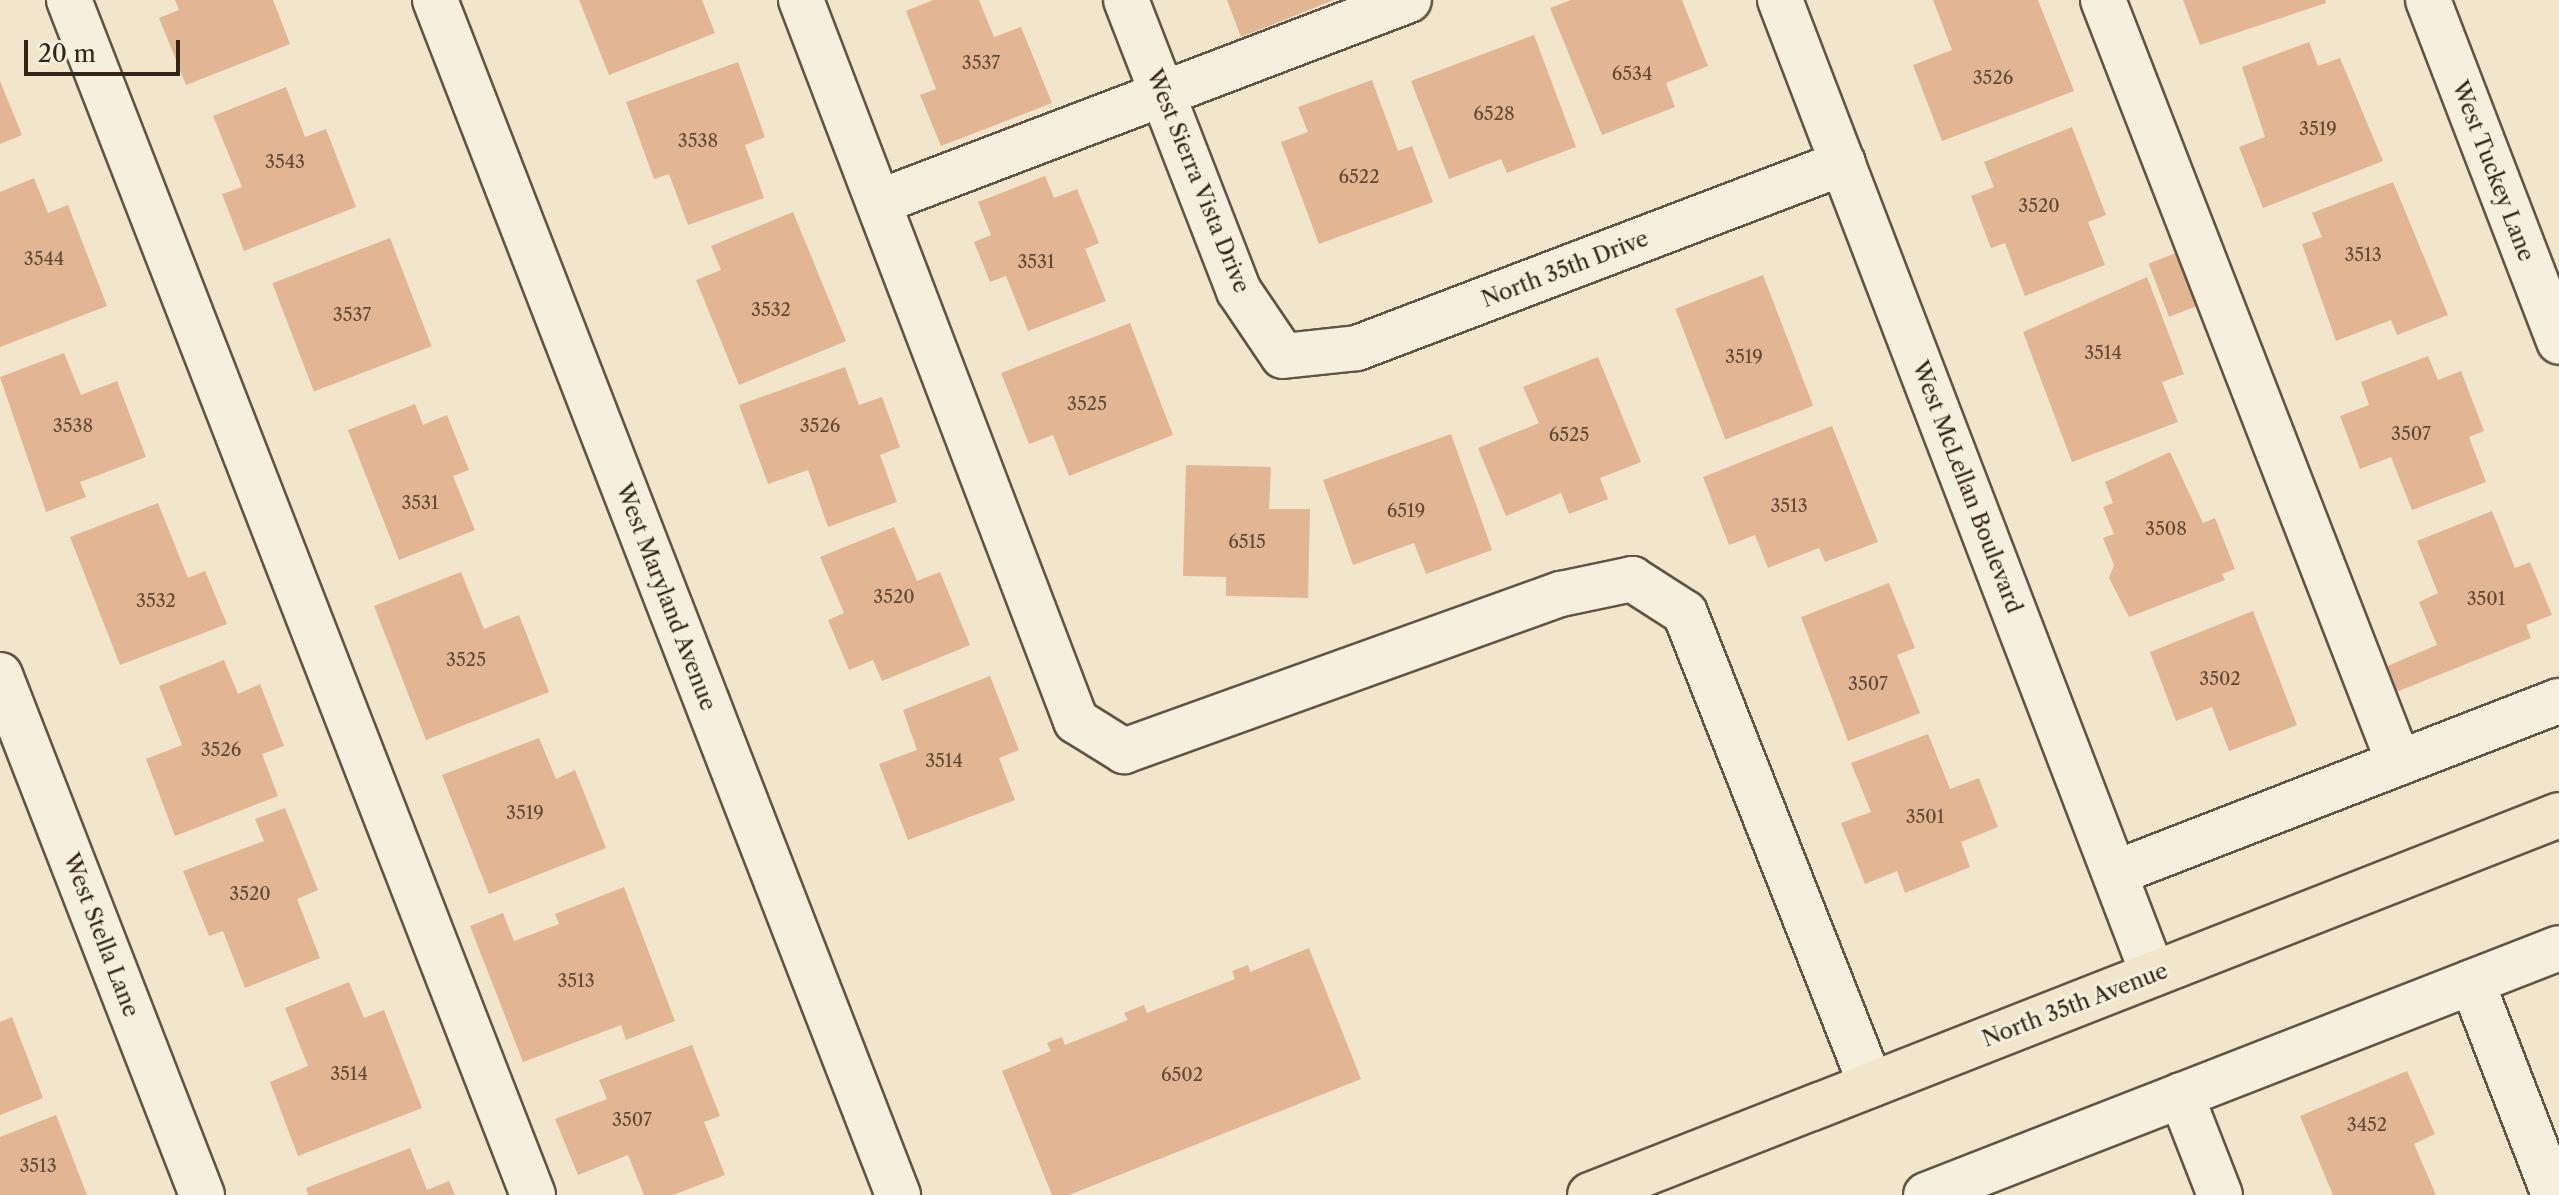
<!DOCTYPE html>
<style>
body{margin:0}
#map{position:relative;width:2559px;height:1195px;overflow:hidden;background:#f1e6cb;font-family:"Libre Caslon Text",serif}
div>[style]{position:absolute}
.building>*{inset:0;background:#e2b692;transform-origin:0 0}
.roads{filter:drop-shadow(2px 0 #625444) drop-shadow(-2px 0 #625444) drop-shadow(0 2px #625444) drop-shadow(0 -2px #625444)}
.minor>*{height:44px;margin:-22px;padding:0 22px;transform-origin:22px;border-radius:22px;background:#f6efdd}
.major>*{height:44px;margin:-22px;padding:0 22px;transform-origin:22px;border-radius:22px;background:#f1e6cb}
span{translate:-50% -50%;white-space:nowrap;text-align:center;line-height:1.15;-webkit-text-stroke:6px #f6efdd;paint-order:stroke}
.number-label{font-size:18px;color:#5f4836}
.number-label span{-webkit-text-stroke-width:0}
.street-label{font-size:22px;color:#332417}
.scale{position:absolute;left:24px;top:40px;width:156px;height:36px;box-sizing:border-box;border:4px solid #332417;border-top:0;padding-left:10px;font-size:24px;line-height:28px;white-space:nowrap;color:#332417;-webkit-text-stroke:6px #f6efdd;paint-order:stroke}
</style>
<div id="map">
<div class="building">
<div style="clip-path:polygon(175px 0,273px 0,290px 44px,186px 85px,159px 18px,179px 10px)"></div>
<div style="clip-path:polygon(579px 0,702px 0,715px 33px,609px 75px)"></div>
<div style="clip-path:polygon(933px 0,979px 0,994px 37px,1021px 27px,1052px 103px,941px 146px,920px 95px,936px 89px,906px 11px)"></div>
<div style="clip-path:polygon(1227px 0,1334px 0,1241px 37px)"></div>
<div style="clip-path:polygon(1571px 0,1682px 0,1708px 66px,1666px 83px,1675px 107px,1602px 135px,1550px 8px)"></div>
<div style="clip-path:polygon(1933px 0,2038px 0,2074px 91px,1942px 141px,1913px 65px,1952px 50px)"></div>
<div style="clip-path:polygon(2183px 0,2325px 0,2326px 3px,2200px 45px)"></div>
<div style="clip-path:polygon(1534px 35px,1576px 147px,1507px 173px,1501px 159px,1449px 179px,1411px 81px)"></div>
<div style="clip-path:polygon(2309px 42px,2318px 66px,2340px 58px,2383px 161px,2263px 208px,2239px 147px,2265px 137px,2242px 67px)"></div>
<div style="clip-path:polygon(738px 62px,765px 137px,745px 145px,764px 198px,688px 225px,669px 174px,654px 179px,626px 102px)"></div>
<div style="clip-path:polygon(1372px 80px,1398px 151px,1412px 146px,1433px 202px,1319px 244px,1281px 142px,1308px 132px,1298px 107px)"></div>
<div style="clip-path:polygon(0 81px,22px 135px,0 144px)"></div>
<div style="clip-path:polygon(286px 87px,305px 137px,326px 129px,356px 207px,244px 251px,222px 194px,242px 187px,213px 116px)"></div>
<div style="clip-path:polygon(2072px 127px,2106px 215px,2088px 222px,2105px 265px,2025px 296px,2005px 243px,1991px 248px,1971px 196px,1994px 187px,1984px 162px)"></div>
<div style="clip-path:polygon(1045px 176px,1054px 198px,1077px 189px,1099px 243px,1085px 249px,1106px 301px,1028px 331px,1006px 276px,990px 282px,974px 242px,991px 235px,978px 202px)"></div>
<div style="clip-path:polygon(34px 178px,48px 213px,68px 205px,107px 306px,0 347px,0 192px)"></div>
<div style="clip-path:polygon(2393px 182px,2448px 315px,2397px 335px,2391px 320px,2336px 341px,2302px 244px,2322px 237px,2312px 213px)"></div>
<div style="clip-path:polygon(793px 212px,846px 341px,739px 385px,696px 280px,721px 270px,711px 246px)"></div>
<div style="left:390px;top:238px;width:116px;height:126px;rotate:69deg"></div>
<div style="left:2184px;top:250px;width:57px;height:38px;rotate:69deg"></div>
<div style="left:1763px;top:275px;width:140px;height:94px;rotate:69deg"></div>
<div style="clip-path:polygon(2147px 277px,2184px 374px,2162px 382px,2178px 422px,2072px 462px,2023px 332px)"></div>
<div style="clip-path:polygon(1130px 323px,1173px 435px,1069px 476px,1053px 435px,1029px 444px,1001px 373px)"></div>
<div style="clip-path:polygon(64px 353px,81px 395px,117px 381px,146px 457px,80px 482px,86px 497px,46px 512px,0 377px)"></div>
<div style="clip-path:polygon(2428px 356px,2438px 380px,2461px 371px,2484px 431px,2469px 437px,2486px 482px,2412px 510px,2391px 457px,2360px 469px,2340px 416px,2369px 405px,2361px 382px)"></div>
<div style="clip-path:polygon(1598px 357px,1641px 462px,1600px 478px,1608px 499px,1569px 514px,1561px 493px,1506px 516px,1478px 448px,1539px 423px,1523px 387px)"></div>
<div style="clip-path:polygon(845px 367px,859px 405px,882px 397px,900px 447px,880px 455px,897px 502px,828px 527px,808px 470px,768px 484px,739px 405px)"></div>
<div style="clip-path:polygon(415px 404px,423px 425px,447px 415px,469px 470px,453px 476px,475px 530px,399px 560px,348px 430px)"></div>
<div style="clip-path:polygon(1832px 426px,1878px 542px,1825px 562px,1819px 548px,1768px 568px,1755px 535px,1729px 545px,1703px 477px)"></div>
<div style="clip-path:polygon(1451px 434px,1492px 550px,1426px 574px,1414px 543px,1353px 565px,1323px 480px)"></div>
<div style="clip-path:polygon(2170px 452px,2203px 523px,2215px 518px,2235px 569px,2222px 574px,2225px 580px,2129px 617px,2109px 578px,2114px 565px,2103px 538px,2114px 534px,2103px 507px,2113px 503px,2105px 482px)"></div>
<div style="clip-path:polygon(1186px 465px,1271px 467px,1269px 509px,1310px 509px,1308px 598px,1226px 596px,1226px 577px,1183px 576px)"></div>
<div style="clip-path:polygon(158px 503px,188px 578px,205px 571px,227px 624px,120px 665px,70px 537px)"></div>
<div style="clip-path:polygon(2492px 511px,2515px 568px,2530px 562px,2552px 615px,2526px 625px,2531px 638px,2396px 692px,2385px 667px,2437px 645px,2419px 602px,2438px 593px,2417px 541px)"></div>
<div style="clip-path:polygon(894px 527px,917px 581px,940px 572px,970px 645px,882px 681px,873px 660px,849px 670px,828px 620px,844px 613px,820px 557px)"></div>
<div style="clip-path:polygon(461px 572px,484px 629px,519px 615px,549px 692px,426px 740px,374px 606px)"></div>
<div style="clip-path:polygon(1889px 583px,1915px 648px,1897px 655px,1920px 713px,1848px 741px,1801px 617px)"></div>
<div style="clip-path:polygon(2253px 611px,2297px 725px,2229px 751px,2212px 707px,2176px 721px,2150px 652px)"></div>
<div style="clip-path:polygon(224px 660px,238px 694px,260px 684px,284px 746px,262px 754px,278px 796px,175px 836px,146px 759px,182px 745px,159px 686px)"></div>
<div style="clip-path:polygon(990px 676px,1019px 750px,999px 758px,1015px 800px,908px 840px,879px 764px,917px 750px,903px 710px)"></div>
<div style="clip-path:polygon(1928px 734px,1950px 789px,1979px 778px,1998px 827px,1961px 842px,1970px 867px,1905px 893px,1897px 871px,1865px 884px,1841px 823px,1871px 812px,1851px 763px)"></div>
<div style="clip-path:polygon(539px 738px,556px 779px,575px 770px,606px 848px,489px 894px,442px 775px)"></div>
<div style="clip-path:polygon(285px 808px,318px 890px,297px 899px,320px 958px,245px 988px,223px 931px,209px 936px,183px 871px,264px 841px,255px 819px)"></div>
<div style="clip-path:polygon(624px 887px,675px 1021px,626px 1040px,621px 1025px,523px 1062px,470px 926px,503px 913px,514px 941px,559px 924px,555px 914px)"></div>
<div style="clip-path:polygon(1309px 948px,1361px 1079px,1069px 1195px,1052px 1195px,1002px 1071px,1051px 1051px,1047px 1043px,1062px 1037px,1065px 1045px,1128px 1020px,1124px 1013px,1144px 1005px,1147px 1013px,1235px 979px,1232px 971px,1248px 965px,1250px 972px)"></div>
<div style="clip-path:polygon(349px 982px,364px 1018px,384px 1010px,422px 1108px,298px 1156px,270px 1082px,308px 1066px,285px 1008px)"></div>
<div style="clip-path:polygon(12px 1017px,43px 1098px,0 1115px,0 1022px)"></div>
<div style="clip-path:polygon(692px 1045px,720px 1116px,704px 1122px,725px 1175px,673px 1195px,644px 1195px,628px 1155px,578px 1175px,555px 1119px,607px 1099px,599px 1080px)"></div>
<div style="clip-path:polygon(2407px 1071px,2435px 1134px,2414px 1144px,2436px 1195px,2333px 1195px,2300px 1116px)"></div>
<div style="clip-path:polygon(56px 1115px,87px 1195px,0 1195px,0 1137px)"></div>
<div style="clip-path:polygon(410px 1148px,427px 1190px,449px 1181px,455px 1195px,308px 1195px,306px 1188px)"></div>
</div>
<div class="roads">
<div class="minor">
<div style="left:69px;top:0;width:1282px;rotate:68.78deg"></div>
<div style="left:435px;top:0;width:1282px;rotate:68.82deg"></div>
<div style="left:801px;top:0;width:772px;rotate:69.12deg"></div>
<div style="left:1076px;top:721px;width:57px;rotate:32deg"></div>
<div style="left:1124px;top:751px;width:464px;rotate:-19.8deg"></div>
<div style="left:1561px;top:594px;width:73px;rotate:-11.9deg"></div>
<div style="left:1632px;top:579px;width:63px;rotate:32.7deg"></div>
<div style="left:1685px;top:613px;width:507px;rotate:68.49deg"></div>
<div style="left:1126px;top:0;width:312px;rotate:68.8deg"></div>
<div style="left:1239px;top:291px;width:78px;rotate:55.9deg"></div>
<div style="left:1283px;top:356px;width:74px;rotate:-6.2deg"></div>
<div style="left:1357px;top:348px;width:520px;rotate:-20.84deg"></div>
<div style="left:1780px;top:0;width:1043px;rotate:69.05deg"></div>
<div style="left:2103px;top:0;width:818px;rotate:68.8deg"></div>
<div style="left:2428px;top:0;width:366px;rotate:69deg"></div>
<div style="left:879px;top:202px;width:567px;rotate:-20.86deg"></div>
<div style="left:0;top:675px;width:558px;rotate:68.77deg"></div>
<div style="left:2115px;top:873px;width:476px;rotate:-21.2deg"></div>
<div style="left:2472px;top:982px;width:228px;rotate:68.9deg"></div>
<div style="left:2181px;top:1095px;width:107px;rotate:68.7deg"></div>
<div style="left:1926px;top:1195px;width:679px;rotate:-21.32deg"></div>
</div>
<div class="major">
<div style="left:1590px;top:1195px;width:1041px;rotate:-21.41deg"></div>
</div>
</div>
<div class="number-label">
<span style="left:981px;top:63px">3537</span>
<span style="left:1632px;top:74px">6534</span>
<span style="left:1993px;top:78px">3526</span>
<span style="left:1494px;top:114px">6528</span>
<span style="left:2318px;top:129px">3519</span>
<span style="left:698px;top:141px">3538</span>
<span style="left:285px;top:162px">3543</span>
<span style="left:1359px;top:177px">6522</span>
<span style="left:2039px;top:206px">3520</span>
<span style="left:2363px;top:255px">3513</span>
<span style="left:44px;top:259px">3544</span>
<span style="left:1036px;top:262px">3531</span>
<span style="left:771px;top:310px">3532</span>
<span style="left:352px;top:315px">3537</span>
<span style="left:2103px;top:353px">3514</span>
<span style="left:1744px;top:357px">3519</span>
<span style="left:1087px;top:404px">3525</span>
<span style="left:73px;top:426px">3538</span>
<span style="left:820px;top:426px">3526</span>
<span style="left:2411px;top:434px">3507</span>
<span style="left:1569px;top:435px">6525</span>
<span style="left:420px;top:503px">3531</span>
<span style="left:1789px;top:506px">3513</span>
<span style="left:1406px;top:511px">6519</span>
<span style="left:2166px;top:529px">3508</span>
<span style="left:1247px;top:542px">6515</span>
<span style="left:894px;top:597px">3520</span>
<span style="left:2486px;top:599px">3501</span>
<span style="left:156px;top:601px">3532</span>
<span style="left:466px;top:660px">3525</span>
<span style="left:2220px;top:679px">3502</span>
<span style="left:1868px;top:684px">3507</span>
<span style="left:221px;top:750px">3526</span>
<span style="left:944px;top:761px">3514</span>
<span style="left:525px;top:813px">3519</span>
<span style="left:1925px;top:817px">3501</span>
<span style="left:250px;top:894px">3520</span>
<span style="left:576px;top:981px">3513</span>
<span style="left:349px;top:1074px">3514</span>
<span style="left:1182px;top:1075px">6502</span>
<span style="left:632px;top:1120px">3507</span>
<span style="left:2367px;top:1125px">3452</span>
<span style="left:38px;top:1166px">3513</span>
</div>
<div class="street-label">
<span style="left:2493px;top:171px;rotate:69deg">West Tuckey Lane</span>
<span style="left:1198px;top:181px;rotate:68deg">West Sierra Vista Drive</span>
<span style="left:1565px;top:269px;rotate:-21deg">North 35th Drive</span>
<span style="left:1967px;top:487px;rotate:69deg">West McLellan Boulevard</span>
<span style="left:666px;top:597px;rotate:69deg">West Maryland Avenue</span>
<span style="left:101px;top:935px;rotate:69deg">West Stella Lane</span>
<span style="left:2075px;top:1005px;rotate:-21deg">North 35th Avenue</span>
</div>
<div class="scale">20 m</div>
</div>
